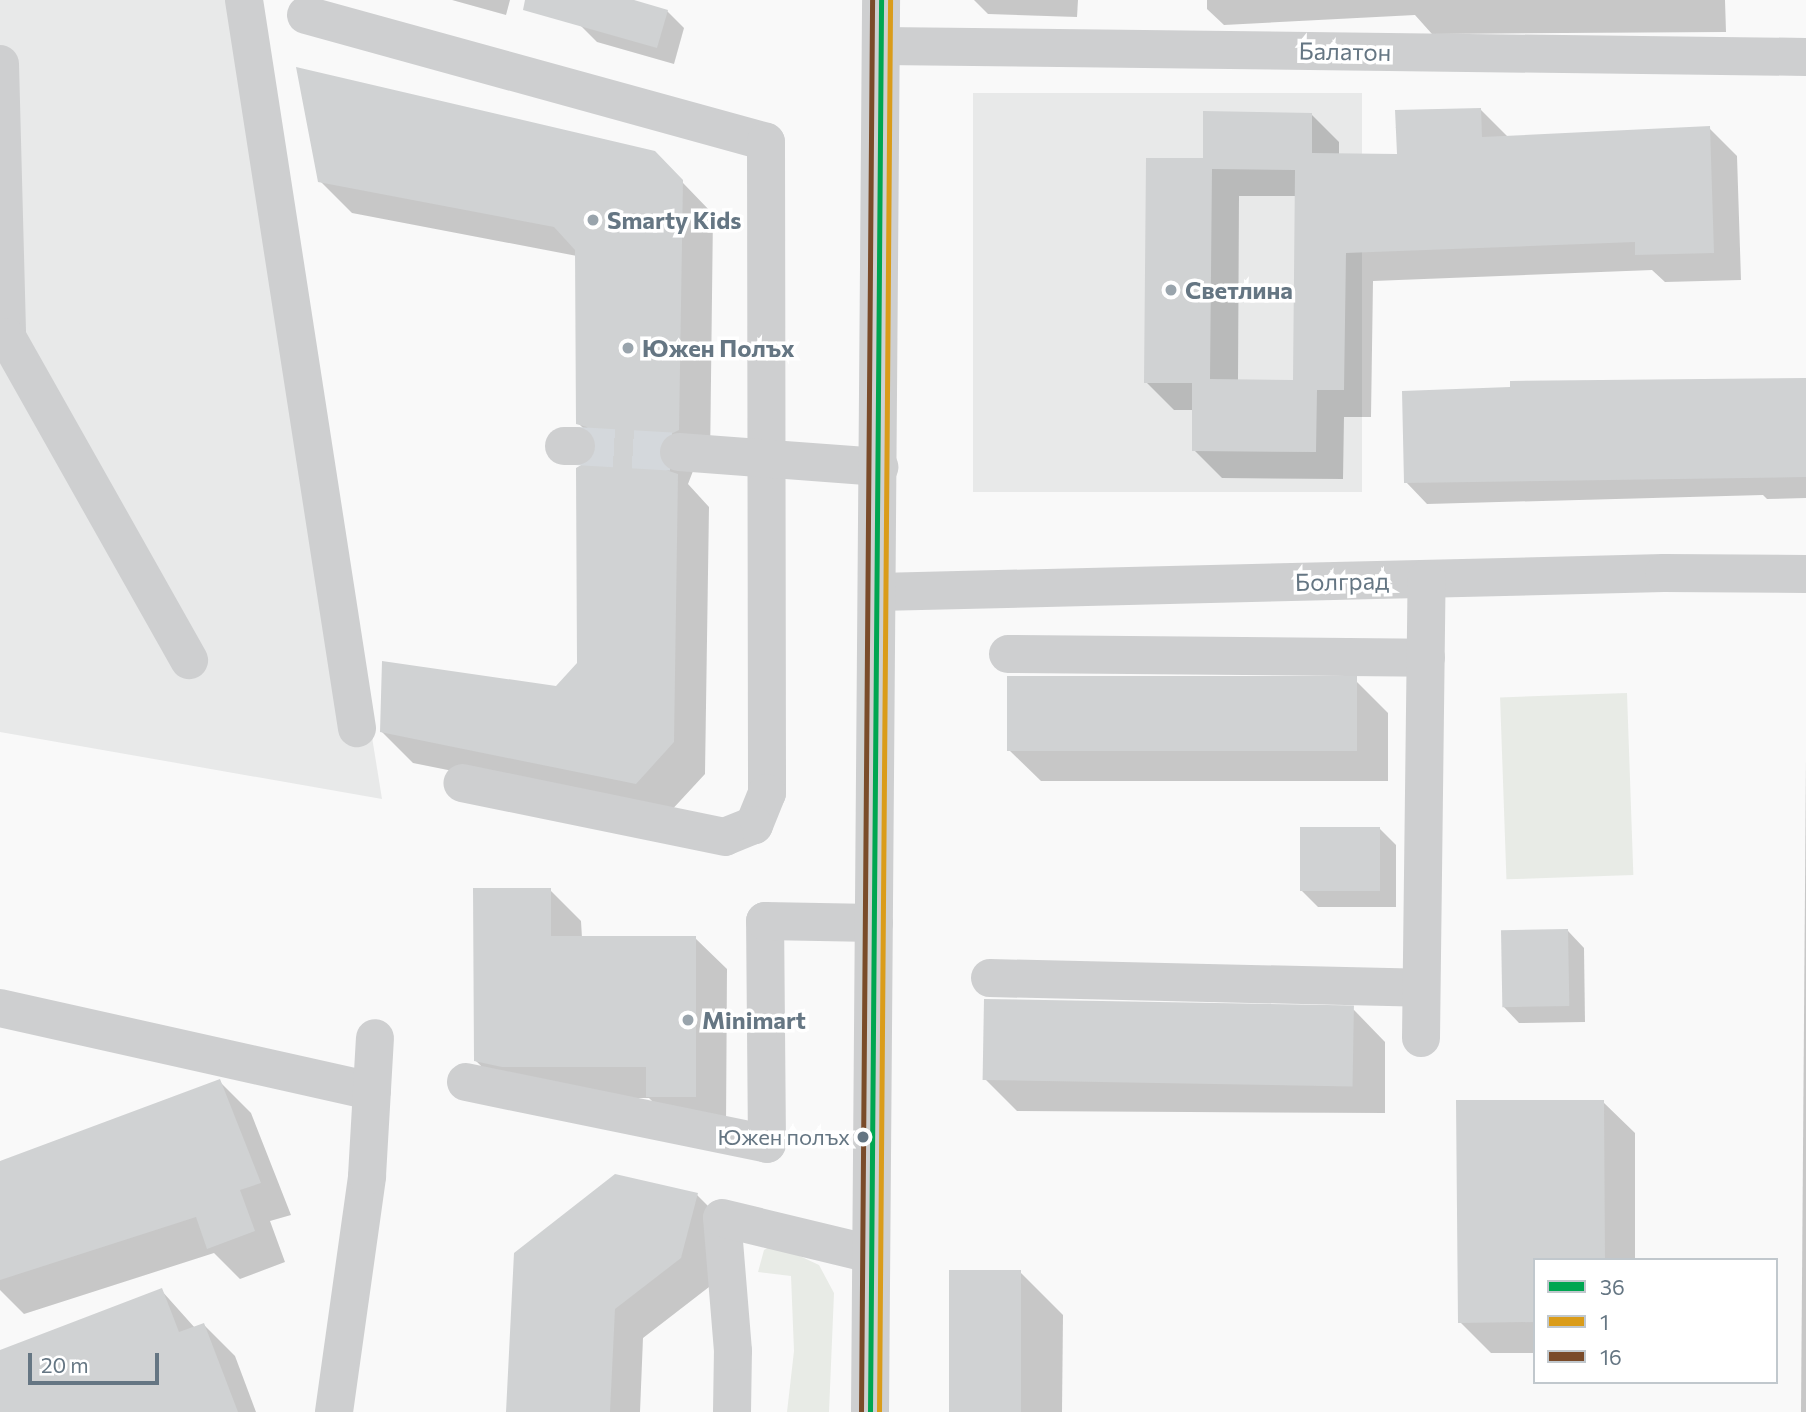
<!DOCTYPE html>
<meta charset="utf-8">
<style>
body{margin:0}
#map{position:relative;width:1806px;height:1412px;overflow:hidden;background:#f9f9f9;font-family:Commissioner,sans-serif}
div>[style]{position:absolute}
.built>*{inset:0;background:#e8e9e9;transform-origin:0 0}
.green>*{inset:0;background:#e8ebe6;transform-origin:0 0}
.shadow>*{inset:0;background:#0003}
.building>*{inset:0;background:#d0d2d3;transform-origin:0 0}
.minor-tunnel>*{height:38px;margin-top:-19px;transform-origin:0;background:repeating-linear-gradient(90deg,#d4d8dc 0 38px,transparent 0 57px)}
.minor>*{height:38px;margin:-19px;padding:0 19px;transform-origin:19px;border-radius:19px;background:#cecfd0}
.bus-1>*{height:5px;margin:-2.5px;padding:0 2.5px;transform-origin:2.5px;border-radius:2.5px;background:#00a651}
.bus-2>*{height:5px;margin:-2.5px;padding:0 2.5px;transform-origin:2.5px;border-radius:2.5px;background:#da9c1a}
.bus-3>*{height:5px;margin:-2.5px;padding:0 2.5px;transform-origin:2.5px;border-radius:2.5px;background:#7a4b2a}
.dots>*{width:19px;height:19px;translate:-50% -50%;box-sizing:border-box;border:4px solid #fff;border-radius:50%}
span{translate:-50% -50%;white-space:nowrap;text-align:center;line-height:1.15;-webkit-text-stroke:7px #fff;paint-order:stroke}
.bus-label{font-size:22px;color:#657683}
.right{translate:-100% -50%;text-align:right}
.street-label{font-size:24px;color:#657683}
.poi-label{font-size:24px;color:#657683;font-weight:700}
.left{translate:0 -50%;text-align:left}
.legend{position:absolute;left:1533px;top:1258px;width:245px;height:126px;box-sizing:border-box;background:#fff;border:2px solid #c1c8cd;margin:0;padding:9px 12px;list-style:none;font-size:21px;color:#657683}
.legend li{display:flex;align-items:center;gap:14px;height:35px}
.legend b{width:35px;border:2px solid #c1c8cd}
.scale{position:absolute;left:28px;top:1353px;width:131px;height:32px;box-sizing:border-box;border:4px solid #657683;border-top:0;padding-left:9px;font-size:21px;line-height:24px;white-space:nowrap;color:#657683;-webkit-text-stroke:5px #fff;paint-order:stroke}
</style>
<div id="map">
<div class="built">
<div style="clip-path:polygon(0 0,253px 0,382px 799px,0 732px)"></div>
<div style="left:973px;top:93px;width:389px;height:399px"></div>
</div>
<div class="green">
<div style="left:1627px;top:693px;width:182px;height:127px;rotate:88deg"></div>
<div style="clip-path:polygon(774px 1244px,819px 1265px,834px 1293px,829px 1412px,787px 1412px,794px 1351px,791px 1276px,758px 1272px,764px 1250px)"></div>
</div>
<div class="shadow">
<div style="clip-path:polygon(452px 0,510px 0,506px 15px)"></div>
<div style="clip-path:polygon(587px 0,628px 0,667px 11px,684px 28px,674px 64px,597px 42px,580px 25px)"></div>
<div style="clip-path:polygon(974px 0,1078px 0,1077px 17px,988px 14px)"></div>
<div style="clip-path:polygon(1207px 0,1725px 0,1726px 32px,1432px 34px,1415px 15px,1224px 25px,1207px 9px)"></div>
<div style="clip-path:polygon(evenodd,1481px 110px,1508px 137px,1709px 128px,1737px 156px,1741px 280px,1665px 282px,1652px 270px,1373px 281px,1371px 417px,1344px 417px,1343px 479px,1222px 478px,1194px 450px,1194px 410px,1174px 410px,1146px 382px,1204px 160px,1311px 114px,1339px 142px,1339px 155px,1399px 156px,1481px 110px,1239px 196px,1296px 196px,1295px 382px,1238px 381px,1239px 196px)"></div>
<div style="clip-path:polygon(654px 153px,713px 214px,710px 462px,693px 471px,688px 484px,709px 507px,705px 774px,668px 814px,413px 763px,382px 732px,557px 688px,579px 664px,600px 445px,578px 423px,577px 256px,352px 213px,320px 181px)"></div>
<div style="clip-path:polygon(1806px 379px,1806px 498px,1767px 499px,1763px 495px,1427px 504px,1406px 482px)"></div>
<div style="clip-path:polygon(1356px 681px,1388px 713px,1388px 781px,1041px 781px,1009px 750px)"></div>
<div style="clip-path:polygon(1806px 758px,1806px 1412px,1801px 1412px)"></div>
<div style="clip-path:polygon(1380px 829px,1396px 845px,1396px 907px,1318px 907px,1301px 890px)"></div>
<div style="clip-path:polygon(550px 890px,581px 921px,582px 938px,695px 938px,727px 969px,726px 1128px,679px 1128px,649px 1098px,535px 1098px,508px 1092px,476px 1061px)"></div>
<div style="clip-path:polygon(1568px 931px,1584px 948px,1585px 1022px,1519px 1023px,1503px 1006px)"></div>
<div style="clip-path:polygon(1354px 1010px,1385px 1042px,1385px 1113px,1017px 1111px,986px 1080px)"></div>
<div style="clip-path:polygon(219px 1081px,251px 1113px,291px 1215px,270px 1221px,285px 1262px,240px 1279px,214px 1253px,24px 1314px,0 1290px,0 1163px)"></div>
<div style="clip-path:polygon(1603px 1102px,1635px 1133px,1635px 1260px,1535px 1260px,1535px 1353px,1491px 1353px,1460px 1322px)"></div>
<div style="clip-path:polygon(697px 1195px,726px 1224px,709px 1287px,643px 1338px,640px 1412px,508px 1412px)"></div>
<div style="clip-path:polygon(1020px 1272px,1063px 1315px,1062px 1412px,949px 1412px)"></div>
<div style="clip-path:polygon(161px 1290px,195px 1328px,204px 1325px,235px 1356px,256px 1412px,0 1412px,0 1352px)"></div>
</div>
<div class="building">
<div style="clip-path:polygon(525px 0,634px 0,668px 10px,657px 48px,523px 10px)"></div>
<div style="clip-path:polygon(296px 67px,655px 151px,683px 180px,679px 430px,661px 439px,657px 451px,666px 470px,678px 474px,674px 742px,636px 784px,380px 732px,382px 661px,556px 686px,577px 663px,576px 468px,595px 457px,598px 445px,587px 427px,576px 424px,575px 250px,554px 227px,318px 182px)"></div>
<div style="clip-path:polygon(evenodd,1481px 108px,1482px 137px,1710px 126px,1714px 253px,1635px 255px,1635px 242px,1346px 253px,1344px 390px,1317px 390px,1316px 452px,1192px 451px,1192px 383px,1144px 383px,1146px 158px,1203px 158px,1203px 111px,1312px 113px,1312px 153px,1397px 154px,1395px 110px,1481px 108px,1212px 169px,1295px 170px,1293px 380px,1210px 379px,1212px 169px)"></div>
<div style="clip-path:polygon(1806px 378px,1806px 477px,1404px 483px,1402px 391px,1510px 387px,1510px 381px)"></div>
<div style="left:1007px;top:676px;width:350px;height:75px"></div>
<div style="left:1300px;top:827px;width:80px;height:64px"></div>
<div style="clip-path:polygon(473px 888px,551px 888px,551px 936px,696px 936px,696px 1097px,646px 1097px,646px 1067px,502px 1067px,474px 1061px)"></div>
<div style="left:1568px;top:929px;width:77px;height:67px;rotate:89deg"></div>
<div style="left:984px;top:999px;width:370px;height:81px;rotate:1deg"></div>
<div style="clip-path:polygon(220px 1079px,261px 1183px,240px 1190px,255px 1231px,207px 1249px,196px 1217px,0 1280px,0 1161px)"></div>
<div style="clip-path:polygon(1456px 1100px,1604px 1100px,1605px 1260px,1535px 1260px,1535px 1322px,1458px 1323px)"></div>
<div style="clip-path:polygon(615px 1174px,698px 1193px,681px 1258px,615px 1309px,610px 1412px,506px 1412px,514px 1253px)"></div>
<div style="left:949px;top:1270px;width:72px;height:142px"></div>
<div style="clip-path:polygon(162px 1288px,179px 1332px,204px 1323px,238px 1412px,0 1412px,0 1350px)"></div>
</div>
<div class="minor-tunnel">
<div style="left:576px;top:446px;width:103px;rotate:3.3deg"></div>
</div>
<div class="minor">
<div style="left:244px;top:0;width:737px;rotate:81.18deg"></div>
<div style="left:306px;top:15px;width:477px;rotate:15.4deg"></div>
<div style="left:766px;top:142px;width:651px;rotate:89.91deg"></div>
<div style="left:767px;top:793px;width:35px;rotate:112deg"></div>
<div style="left:754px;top:825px;width:31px;rotate:158deg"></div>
<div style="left:725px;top:837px;width:268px;rotate:-168.4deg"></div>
<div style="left:883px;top:46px;width:923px;rotate:0.68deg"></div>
<div style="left:0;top:64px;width:273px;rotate:88.5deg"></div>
<div style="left:7px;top:337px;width:371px;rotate:60.6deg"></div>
<div style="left:564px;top:446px;width:12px"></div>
<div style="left:679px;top:452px;width:201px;rotate:4.3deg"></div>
<div style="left:878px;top:592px;width:786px;rotate:-1.38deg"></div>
<div style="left:1664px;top:573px;width:142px;rotate:0.4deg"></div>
<div style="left:1008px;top:654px;width:418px;rotate:0.5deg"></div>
<div style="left:990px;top:978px;width:431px;rotate:1.3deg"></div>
<div style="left:0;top:1008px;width:381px;rotate:12.6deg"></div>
<div style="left:1421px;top:1038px;width:459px;rotate:-89.3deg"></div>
<div style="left:466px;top:1082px;width:307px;rotate:11.6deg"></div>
<div style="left:767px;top:1144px;width:223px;rotate:-90.5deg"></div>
<div style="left:765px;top:921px;width:109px;rotate:1.1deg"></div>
<div style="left:334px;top:1412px;width:238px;rotate:-82deg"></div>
<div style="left:367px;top:1176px;width:138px;rotate:-86.7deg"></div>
<div style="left:732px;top:1412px;width:61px;rotate:-89.1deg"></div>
<div style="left:733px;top:1351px;width:133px;rotate:-94.7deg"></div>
<div style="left:722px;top:1218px;width:153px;rotate:13.6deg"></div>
<div style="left:870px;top:1412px;width:1412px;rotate:-89.55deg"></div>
</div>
<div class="bus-1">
<div style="left:870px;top:1412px;width:1412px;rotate:-89.55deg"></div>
</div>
<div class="bus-2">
<div style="left:879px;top:1412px;width:1412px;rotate:-89.55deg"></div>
</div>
<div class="bus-3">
<div style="left:861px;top:1412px;width:1412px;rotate:-89.55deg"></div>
</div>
<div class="dots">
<div style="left:593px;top:220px;background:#99a4ac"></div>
<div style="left:1171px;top:290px;background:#99a4ac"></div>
<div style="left:628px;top:348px;background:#99a4ac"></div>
<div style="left:688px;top:1020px;background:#99a4ac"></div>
<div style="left:863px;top:1137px;background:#657683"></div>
</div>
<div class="bus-label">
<span class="right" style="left:850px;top:1137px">Южен полъх</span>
</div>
<div class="street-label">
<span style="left:1345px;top:51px;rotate:1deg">Балатон</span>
<span style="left:1342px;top:581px;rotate:-1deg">Болград</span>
</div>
<div class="poi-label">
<span class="left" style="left:607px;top:220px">Smarty Kids</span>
<span class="left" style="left:1185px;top:290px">Светлина</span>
<span class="left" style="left:642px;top:348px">Южен Полъх</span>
<span class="left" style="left:702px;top:1020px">Minimart</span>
</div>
<ul class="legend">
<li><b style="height:9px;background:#00a651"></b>36</li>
<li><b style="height:9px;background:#da9c1a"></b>1</li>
<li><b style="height:9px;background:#7a4b2a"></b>16</li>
</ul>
<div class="scale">20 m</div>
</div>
